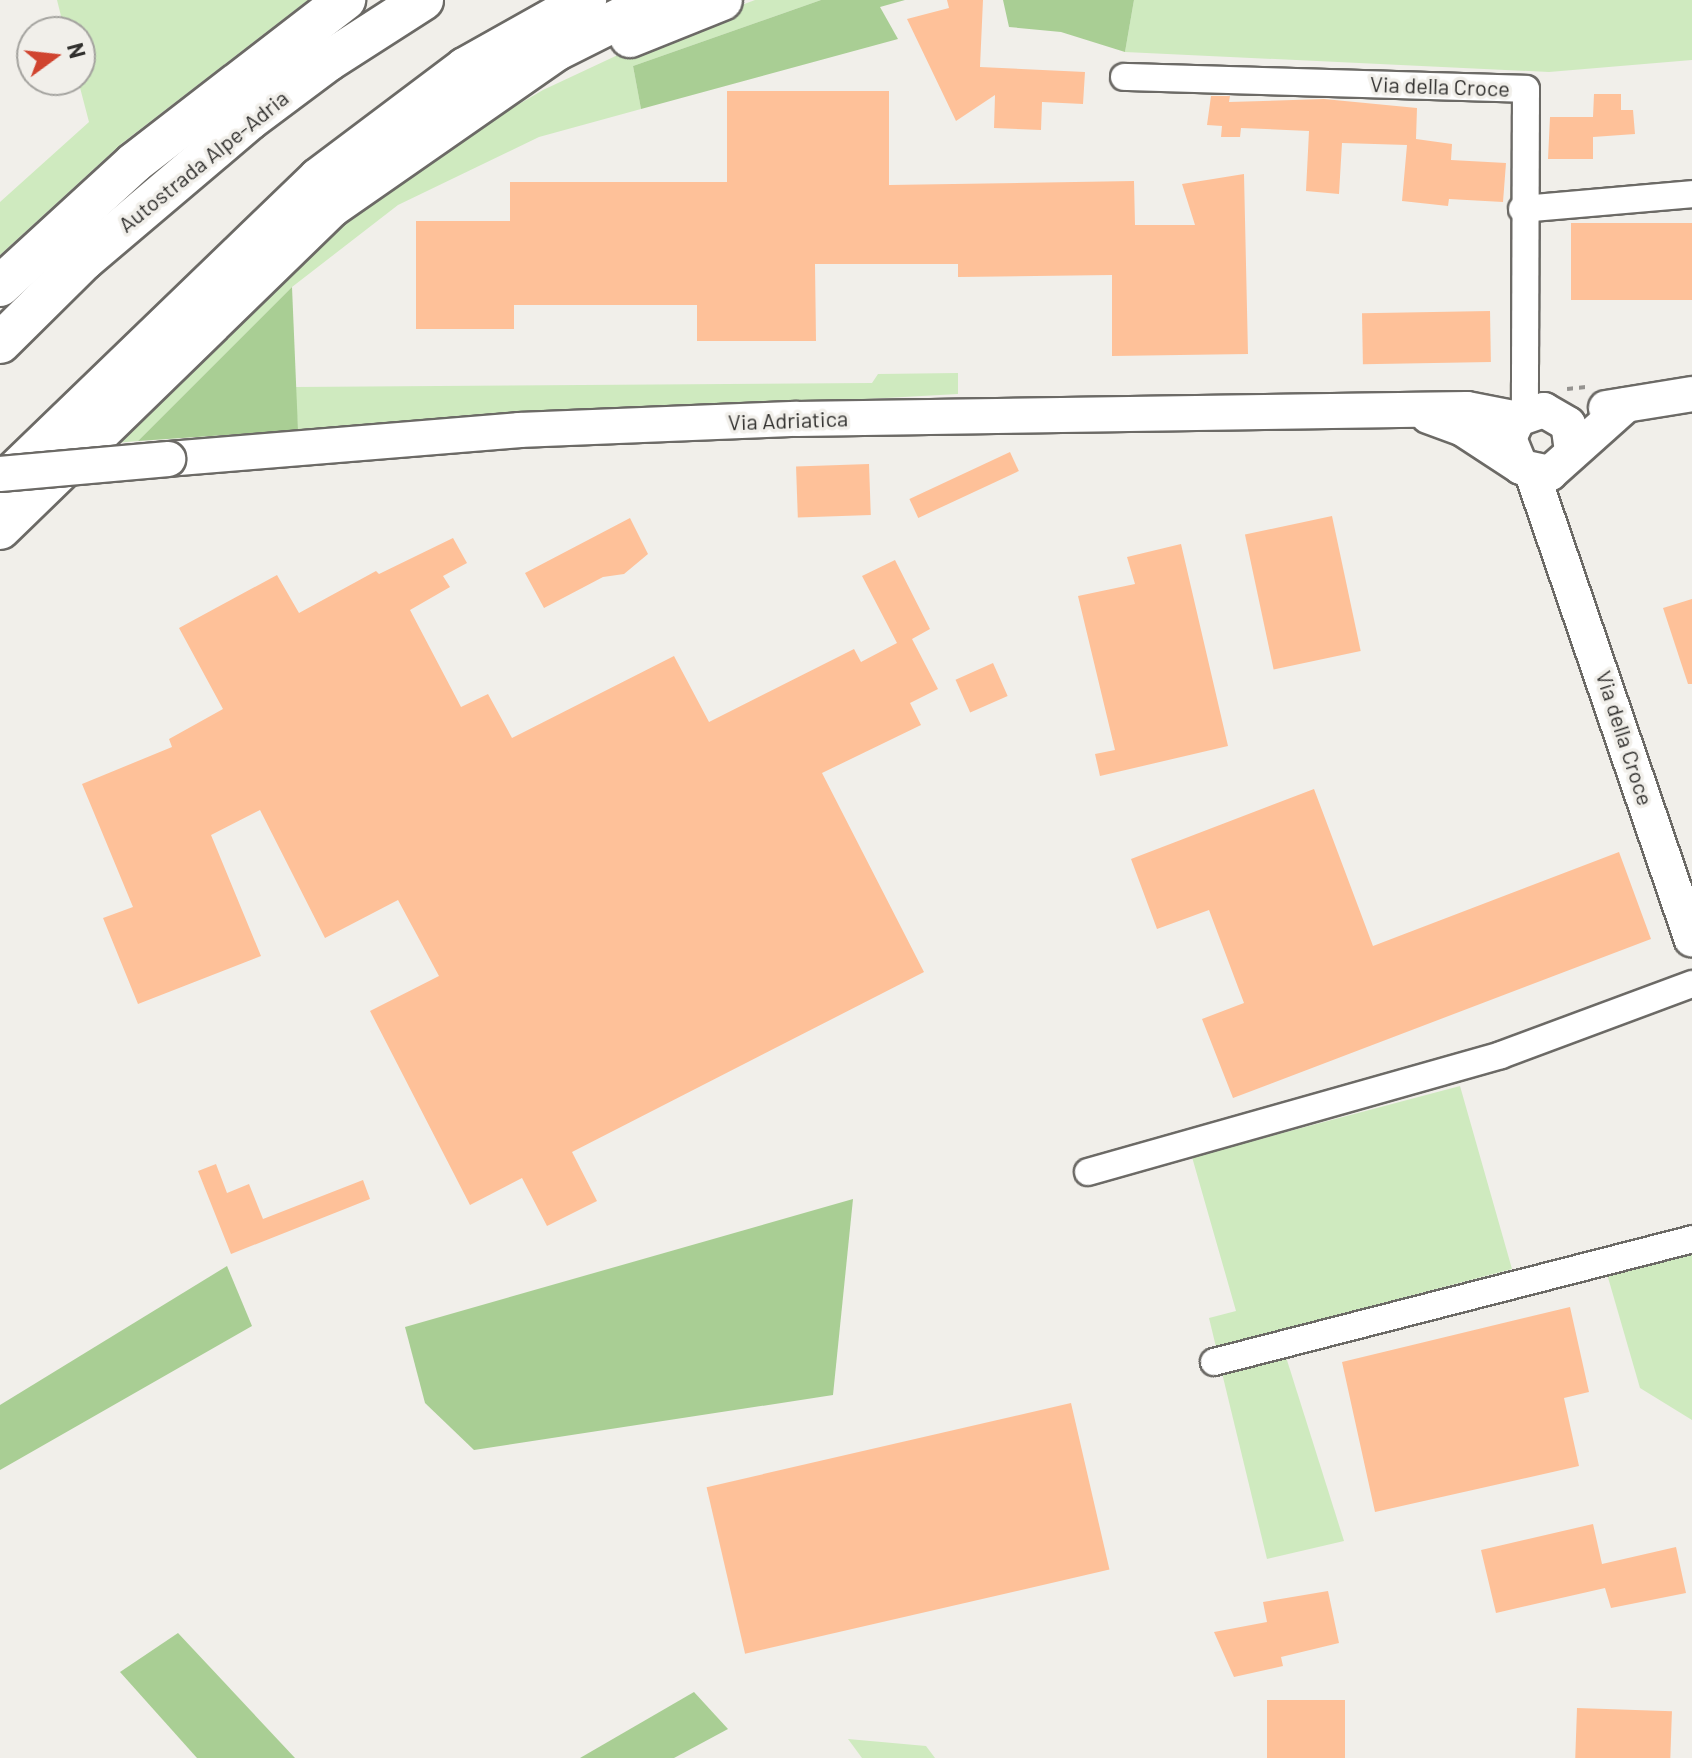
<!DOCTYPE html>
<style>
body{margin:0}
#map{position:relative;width:1692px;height:1758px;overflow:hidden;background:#f1efea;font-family:Barlow,sans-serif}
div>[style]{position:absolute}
.green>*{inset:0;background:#cfeabf}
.forest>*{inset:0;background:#a9ce94}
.building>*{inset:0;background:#fec199;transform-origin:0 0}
.path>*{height:4px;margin-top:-2px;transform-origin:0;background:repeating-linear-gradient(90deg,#959390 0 6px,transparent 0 12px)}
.roads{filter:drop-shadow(2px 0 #6c6a66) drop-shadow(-2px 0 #6c6a66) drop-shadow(0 2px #6c6a66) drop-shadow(0 -2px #6c6a66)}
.minor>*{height:26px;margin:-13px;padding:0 13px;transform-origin:13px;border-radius:13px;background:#fff}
.major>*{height:34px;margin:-17px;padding:0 17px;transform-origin:17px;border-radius:17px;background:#fff}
.highway>*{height:40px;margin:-20px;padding:0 20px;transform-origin:20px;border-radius:20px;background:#fff}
.bridges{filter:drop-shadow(2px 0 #6c6a66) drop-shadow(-2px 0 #6c6a66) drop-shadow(0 2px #6c6a66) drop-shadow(0 -2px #6c6a66)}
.major-bridge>*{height:34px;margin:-17px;padding:0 17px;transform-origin:17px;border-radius:17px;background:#fff}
span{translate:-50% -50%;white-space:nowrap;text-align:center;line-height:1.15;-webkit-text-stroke:7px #f1efea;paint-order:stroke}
.street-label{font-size:22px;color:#31302e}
.north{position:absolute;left:16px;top:16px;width:80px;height:80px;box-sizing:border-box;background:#f1efea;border:2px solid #a4a39f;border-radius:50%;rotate:75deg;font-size:22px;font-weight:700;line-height:32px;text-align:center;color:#31302e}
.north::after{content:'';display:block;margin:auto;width:28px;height:36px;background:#d0442f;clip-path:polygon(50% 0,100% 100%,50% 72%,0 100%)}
</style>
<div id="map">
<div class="green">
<div style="clip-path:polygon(57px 0,308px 0,121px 144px,0 255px,0 202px,89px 122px,78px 80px,80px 32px,65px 32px)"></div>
<div style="clip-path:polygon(755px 0,821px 0,633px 66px,641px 109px,539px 137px,398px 205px,292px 287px,138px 441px,103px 444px,317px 245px,447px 146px,543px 90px,652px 39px)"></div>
<div style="clip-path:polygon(1134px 0,1692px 0,1692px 60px,1549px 72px,1125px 52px)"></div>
<div style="clip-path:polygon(958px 373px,958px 394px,298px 430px,295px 387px,872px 383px,878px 374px)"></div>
<div style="clip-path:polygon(1460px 1086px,1512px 1269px,1216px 1347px,1209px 1318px,1236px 1311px,1192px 1157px)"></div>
<div style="clip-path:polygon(1692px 1251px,1692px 1420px,1640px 1388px,1607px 1274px)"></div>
<div style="clip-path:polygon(1286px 1357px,1344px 1541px,1267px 1559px,1222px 1373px)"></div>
<div style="clip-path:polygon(848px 1739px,926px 1746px,935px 1758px,862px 1758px)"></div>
</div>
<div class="forest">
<div style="clip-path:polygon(821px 0,905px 0,880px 7px,898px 39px,641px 109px,633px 66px)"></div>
<div style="clip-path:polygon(1003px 0,1134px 0,1125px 52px,1061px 32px,1009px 27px)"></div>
<div style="clip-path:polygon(292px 287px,298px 430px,138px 441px)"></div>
<div style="clip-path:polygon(853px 1199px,833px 1395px,474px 1450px,425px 1403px,405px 1327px)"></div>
<div style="clip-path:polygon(227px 1266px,252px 1326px,0 1470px,0 1405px)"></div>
<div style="clip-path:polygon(178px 1633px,295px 1758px,197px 1758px,120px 1672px)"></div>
<div style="clip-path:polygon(694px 1692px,728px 1729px,674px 1758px,580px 1758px)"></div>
</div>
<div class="building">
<div style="clip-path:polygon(947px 0,983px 0,980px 67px,1085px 72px,1083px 104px,1042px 102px,1041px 130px,994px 128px,995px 95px,956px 121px,907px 19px,949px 8px)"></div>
<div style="clip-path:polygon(727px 91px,889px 91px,889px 185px,1134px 181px,1135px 225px,1195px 225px,1182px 184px,1244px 174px,1248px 354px,1112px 356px,1112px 275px,958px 277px,958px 264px,815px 264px,816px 341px,697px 341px,697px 305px,514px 305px,514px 329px,416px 329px,416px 221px,510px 221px,510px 182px,727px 182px)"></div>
<div style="clip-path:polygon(1594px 94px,1621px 94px,1621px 110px,1633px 110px,1635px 134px,1593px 137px,1593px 159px,1548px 159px,1550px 117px,1593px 117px)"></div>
<div style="clip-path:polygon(1211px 96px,1230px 96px,1229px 102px,1324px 99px,1417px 108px,1416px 139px,1452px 144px,1451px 160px,1506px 163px,1503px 202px,1449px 199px,1448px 206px,1402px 201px,1407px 145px,1342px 143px,1339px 194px,1306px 191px,1309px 131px,1241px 128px,1240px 137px,1221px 137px,1222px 126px,1207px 125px)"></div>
<div style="left:1692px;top:223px;width:77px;height:121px;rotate:90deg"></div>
<div style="left:1490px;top:311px;width:51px;height:128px;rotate:89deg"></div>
<div style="left:1010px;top:452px;width:21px;height:111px;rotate:65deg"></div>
<div style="left:869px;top:464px;width:51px;height:73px;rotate:88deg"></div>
<div style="left:1332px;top:516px;width:138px;height:89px;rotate:78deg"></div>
<div style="clip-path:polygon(630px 518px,648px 554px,624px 574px,603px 577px,544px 608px,525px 573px)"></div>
<div style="clip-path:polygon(453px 538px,467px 563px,443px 576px,450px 587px,410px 610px,461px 707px,488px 694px,512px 738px,674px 656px,709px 722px,854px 649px,861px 662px,897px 643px,862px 576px,895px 560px,930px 629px,912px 639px,938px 689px,910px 703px,921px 725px,822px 773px,924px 972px,572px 1152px,597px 1201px,547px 1226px,522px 1178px,470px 1205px,370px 1011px,439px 976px,398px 900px,325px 938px,260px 810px,211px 835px,261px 956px,138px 1004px,103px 918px,133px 907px,82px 784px,172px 747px,169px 739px,223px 709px,179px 628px,277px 575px,299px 613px,376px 571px,379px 574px)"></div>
<div style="clip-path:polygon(1181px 544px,1228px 746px,1100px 776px,1095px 754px,1115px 750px,1078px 596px,1135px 584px,1127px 557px)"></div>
<div style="clip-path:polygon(1692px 599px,1692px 684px,1688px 684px,1663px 608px)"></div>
<div style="left:993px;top:663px;width:36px;height:41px;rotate:66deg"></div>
<div style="clip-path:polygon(1314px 789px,1373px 946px,1619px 852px,1651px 939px,1233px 1098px,1202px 1019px,1244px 1003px,1209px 910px,1157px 929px,1131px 859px)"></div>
<div style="clip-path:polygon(216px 1164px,227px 1193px,249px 1184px,263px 1219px,363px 1180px,370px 1199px,231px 1254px,198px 1171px)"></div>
<div style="clip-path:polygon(1570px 1307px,1589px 1392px,1564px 1398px,1579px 1466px,1375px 1512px,1342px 1362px)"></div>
<div style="left:1071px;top:1403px;width:171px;height:374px;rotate:77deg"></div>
<div style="clip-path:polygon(1593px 1524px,1602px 1564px,1676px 1547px,1686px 1593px,1611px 1608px,1605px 1588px,1496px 1613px,1481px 1550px)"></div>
<div style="clip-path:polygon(1328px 1591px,1339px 1643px,1281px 1657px,1283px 1666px,1234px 1677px,1214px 1632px,1267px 1622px,1263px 1602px)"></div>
<div style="left:1345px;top:1700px;width:58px;height:78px;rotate:90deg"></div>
<div style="left:1577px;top:1708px;width:95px;height:50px;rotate:2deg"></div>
</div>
<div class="path">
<div style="left:1567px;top:389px;width:19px;rotate:-6deg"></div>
</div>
<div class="roads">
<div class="minor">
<div style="left:1124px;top:77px;width:402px;rotate:1.7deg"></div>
<div style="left:1526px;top:89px;width:325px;rotate:90.2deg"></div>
<div style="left:1522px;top:209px;width:171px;rotate:-5deg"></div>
<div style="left:1088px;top:1172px;width:429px;rotate:-15.8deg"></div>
<div style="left:1501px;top:1055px;width:204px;rotate:-20.4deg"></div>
<div style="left:1214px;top:1362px;width:494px;rotate:-14.4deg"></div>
</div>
<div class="major">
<div style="left:1606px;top:408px;width:87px;rotate:-9.2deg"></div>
<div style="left:1428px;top:416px;width:37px;rotate:20deg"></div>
<div style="left:1463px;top:429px;width:69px;rotate:33.2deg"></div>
<div style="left:1572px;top:451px;width:27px;rotate:-98deg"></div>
<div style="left:1568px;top:424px;width:28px;rotate:-150deg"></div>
<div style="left:1544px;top:410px;width:28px;rotate:161deg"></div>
<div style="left:1518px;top:419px;width:21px;rotate:115deg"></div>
<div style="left:1509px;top:438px;width:31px;rotate:68deg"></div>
<div style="left:1521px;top:467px;width:30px;rotate:12deg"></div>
<div style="left:1550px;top:473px;width:102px;rotate:-41.8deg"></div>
<div style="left:168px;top:459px;width:352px;rotate:-4.7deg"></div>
<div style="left:519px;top:430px;width:278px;rotate:-2.3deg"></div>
<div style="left:797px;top:419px;width:670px;rotate:-0.86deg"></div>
<div style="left:1467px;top:409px;width:52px;rotate:11.1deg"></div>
<div style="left:1532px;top:473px;width:493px;rotate:71.1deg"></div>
</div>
<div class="highway">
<div style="left:630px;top:37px;width:99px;rotate:-21.9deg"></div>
<div style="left:0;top:286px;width:182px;rotate:-42.5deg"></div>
<div style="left:134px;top:163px;width:267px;rotate:-37.7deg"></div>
<div style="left:0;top:343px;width:118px;rotate:-44.7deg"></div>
<div style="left:84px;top:260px;width:216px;rotate:-40.3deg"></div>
<div style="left:249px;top:120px;width:99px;rotate:-36.8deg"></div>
<div style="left:328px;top:61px;width:113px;rotate:-32.7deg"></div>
<div style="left:0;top:486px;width:443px;rotate:-44deg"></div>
<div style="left:319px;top:178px;width:183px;rotate:-37deg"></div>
<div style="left:465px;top:68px;width:139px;rotate:-29.3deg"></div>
<div style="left:0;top:529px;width:462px;rotate:-44.2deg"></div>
<div style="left:331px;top:207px;width:275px;rotate:-34.8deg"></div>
<div style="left:557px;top:50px;width:112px;rotate:-26.6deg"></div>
</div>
</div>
<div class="bridges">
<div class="major-bridge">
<div style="left:0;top:474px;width:169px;rotate:-5.1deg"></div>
</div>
</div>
<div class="street-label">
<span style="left:1440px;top:86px;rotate:2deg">Via della Croce</span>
<span style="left:203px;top:161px;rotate:-39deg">Autostrada Alpe-Adria</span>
<span style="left:788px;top:420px;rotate:-2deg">Via Adriatica</span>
<span style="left:1625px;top:738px;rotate:72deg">Via della Croce</span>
</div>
<div class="north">N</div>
</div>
